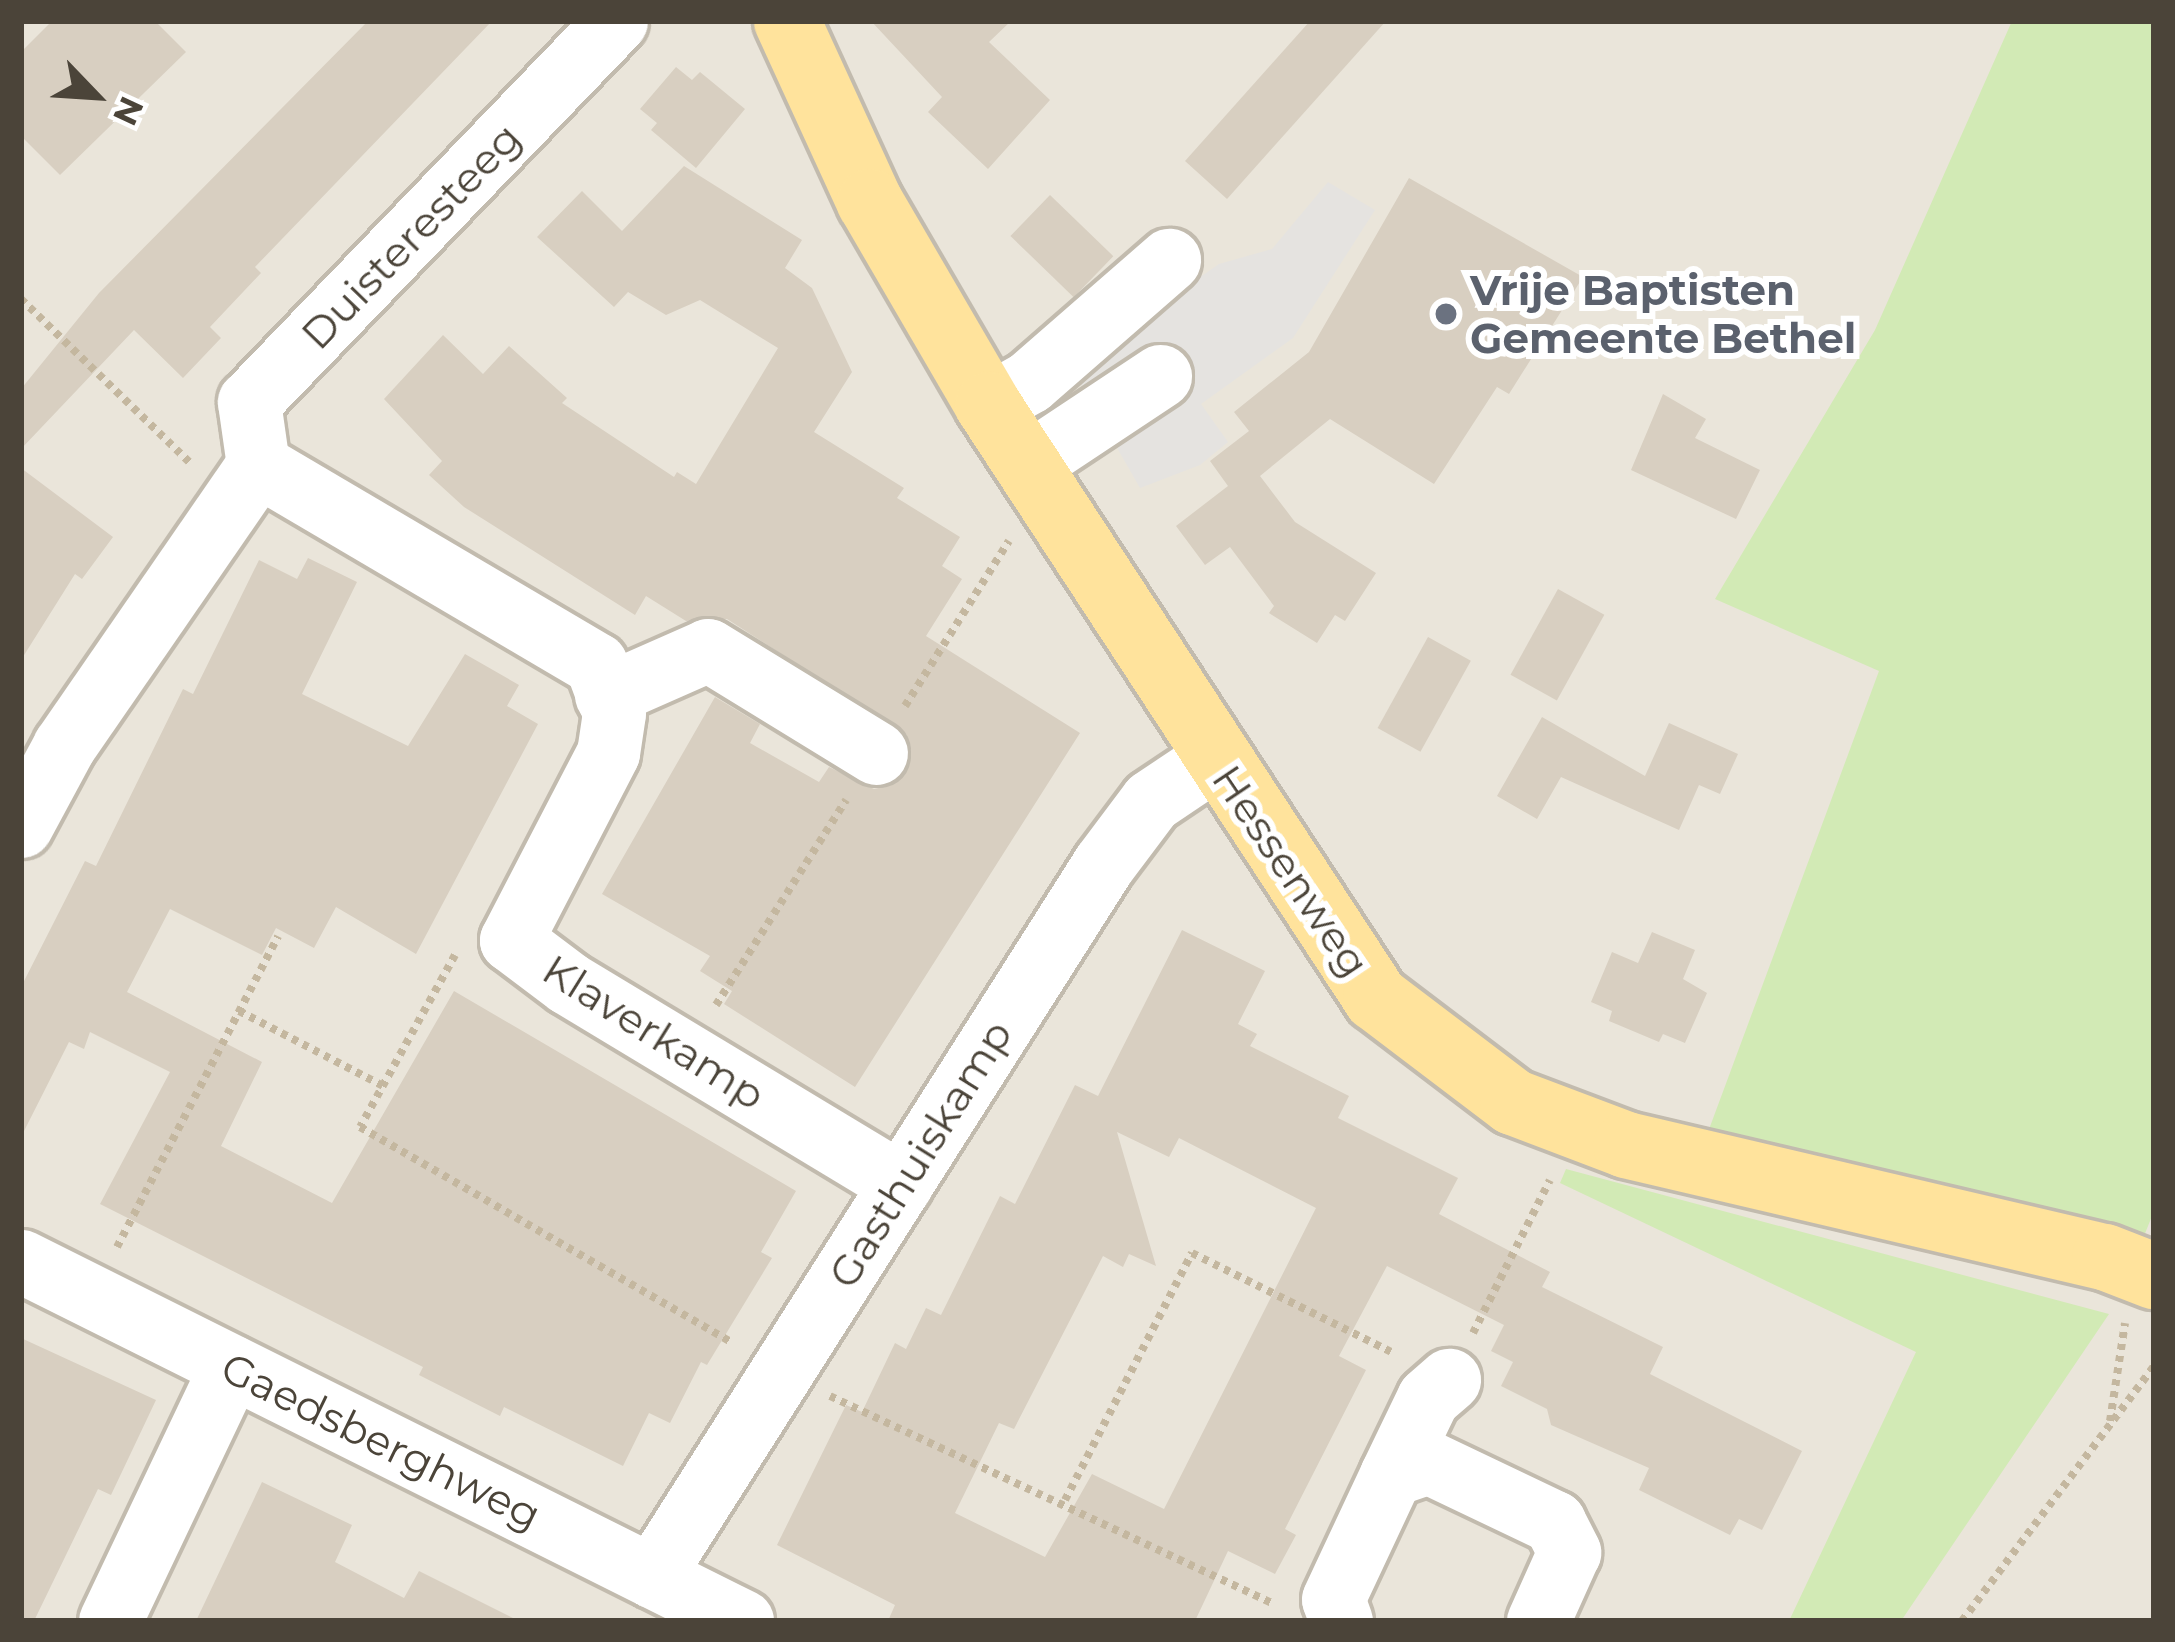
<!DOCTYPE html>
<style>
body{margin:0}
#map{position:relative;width:2175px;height:1642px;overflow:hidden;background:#f6f3ec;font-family:Montserrat,sans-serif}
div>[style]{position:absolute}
.residential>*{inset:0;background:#eae5da;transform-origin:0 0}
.green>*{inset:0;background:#d2eab5}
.parking>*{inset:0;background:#e5e3e0}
.building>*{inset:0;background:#d8cfc1;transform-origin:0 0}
.path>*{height:8px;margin-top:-4px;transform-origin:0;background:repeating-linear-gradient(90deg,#c4b79f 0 6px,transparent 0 12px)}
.roads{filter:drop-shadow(3px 0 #c2bbae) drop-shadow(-3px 0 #c2bbae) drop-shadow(0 3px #c2bbae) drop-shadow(0 -3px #c2bbae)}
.minor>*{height:63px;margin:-31.5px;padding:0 31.5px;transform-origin:31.5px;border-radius:31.5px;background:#fff}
.major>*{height:66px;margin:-33px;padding:0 33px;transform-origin:33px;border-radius:33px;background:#ffe39c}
.dots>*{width:33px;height:33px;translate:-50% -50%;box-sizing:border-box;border:6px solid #fff;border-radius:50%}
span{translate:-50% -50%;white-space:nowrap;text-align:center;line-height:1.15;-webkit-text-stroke:12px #fff;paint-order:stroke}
.street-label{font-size:42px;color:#4b4439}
.worship-label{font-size:42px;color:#5b616d;font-weight:700}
.left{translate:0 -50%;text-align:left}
.frame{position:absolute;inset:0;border:24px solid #4b4439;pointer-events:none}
.north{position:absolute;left:36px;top:36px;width:120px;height:120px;-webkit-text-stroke:9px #fff;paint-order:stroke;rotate:115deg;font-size:33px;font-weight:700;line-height:48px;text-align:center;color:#4b4439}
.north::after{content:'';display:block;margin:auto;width:42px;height:54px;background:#4b4439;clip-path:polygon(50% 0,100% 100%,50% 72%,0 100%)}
</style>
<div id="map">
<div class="residential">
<div style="left:21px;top:21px;width:2133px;height:1600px"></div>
</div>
<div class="green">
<div style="clip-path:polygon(2012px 21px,2154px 21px,2154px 1211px,2142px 1241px,1708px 1132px,1879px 671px,1715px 599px,1875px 330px)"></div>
<div style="clip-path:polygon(1566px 1169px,2109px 1314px,1901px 1621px,1789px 1621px,1916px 1352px,1560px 1183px)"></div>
</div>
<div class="parking">
<div style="clip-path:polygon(1328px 182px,1375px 210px,1293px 338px,1201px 404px,1228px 442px,1200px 465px,1140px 488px,1071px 367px,1219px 264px,1272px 249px)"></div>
</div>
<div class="building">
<div style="clip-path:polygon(52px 21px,155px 21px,186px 52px,60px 175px,21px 136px,21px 52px)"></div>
<div style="clip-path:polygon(368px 21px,492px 21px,255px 267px,261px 273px,210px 327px,221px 338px,183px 378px,134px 330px,21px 449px,21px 389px,99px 293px)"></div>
<div style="clip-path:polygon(871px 21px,1011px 21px,989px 42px,1050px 100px,988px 169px,928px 112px,942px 97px)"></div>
<div style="clip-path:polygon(1310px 21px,1386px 21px,1227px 199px,1185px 161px)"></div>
<div style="clip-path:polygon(676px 67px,692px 80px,700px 72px,745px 109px,696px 168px,651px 130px,657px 123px,640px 109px)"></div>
<div style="clip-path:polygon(684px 166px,802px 240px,785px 268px,812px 288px,852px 372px,814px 432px,904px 488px,897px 498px,960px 537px,942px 566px,962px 579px,926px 636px,1080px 733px,855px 1087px,724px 1004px,732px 991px,700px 971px,710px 956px,602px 894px,715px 697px,760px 724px,750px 743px,819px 782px,829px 767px,874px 789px,892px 785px,907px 771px,907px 735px,727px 619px,686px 621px,646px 596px,635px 615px,464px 507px,429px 475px,442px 461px,384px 399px,443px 335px,483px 374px,509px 346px,567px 398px,562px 403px,674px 477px,677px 472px,696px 484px,778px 348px,700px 300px,666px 315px,628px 292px,614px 307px,537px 237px,582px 191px,622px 231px)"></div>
<div style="clip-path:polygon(1409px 178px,1583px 277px,1509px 394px,1497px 387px,1434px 484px,1330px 419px,1260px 476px,1295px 522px,1376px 573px,1345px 621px,1335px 615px,1317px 643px,1269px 613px,1274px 606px,1230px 547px,1205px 565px,1176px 526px,1228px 486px,1210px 461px,1249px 431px,1234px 412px,1309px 352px)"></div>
<div style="left:1050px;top:195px;width:88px;height:57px;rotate:44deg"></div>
<div style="clip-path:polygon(1663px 394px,1706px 419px,1695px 438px,1760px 470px,1736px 519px,1631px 470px)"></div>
<div style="clip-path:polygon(21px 468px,113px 537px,82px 579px,75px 574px,21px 660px)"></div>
<div style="clip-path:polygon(308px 558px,357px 582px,302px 694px,408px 746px,465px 654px,519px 685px,507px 706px,538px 724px,416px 954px,336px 907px,314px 948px,276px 928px,262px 955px,170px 909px,127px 992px,262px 1062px,221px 1146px,332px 1203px,454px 991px,796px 1191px,761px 1252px,772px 1258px,707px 1365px,701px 1362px,670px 1423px,649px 1413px,623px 1466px,504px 1407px,500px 1416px,419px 1375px,423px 1367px,100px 1204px,170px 1072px,90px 1032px,84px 1049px,69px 1042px,21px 1137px,21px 987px,85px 861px,96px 866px,183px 689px,193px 694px,259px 560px,297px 579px)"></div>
<div style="left:1558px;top:589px;width:53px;height:98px;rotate:29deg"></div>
<div style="left:1428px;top:637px;width:49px;height:104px;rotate:29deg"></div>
<div style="clip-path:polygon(1542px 717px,1645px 776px,1669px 723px,1738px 754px,1720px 794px,1699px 785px,1679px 830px,1561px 777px,1537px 819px,1497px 796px)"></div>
<div style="clip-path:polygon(evenodd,1182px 930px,1265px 971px,1238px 1024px,1257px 1034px,1250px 1046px,1349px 1096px,1338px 1118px,1458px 1178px,1439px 1214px,1550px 1272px,1542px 1287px,1663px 1347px,1650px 1374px,1802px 1451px,1762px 1530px,1739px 1519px,1730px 1535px,1639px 1490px,1649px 1468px,1551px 1425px,1547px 1409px,1501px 1386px,1513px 1362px,1491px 1351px,1504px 1325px,1387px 1266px,1339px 1356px,1366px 1370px,1285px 1529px,1296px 1535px,1275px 1574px,1228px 1551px,1195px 1621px,888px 1621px,895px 1605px,777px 1545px,846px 1405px,862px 1412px,895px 1343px,906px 1349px,926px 1308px,941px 1315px,1000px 1196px,1015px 1204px,1075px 1085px,1098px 1096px,1182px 930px,1117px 1132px,1169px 1157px,1179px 1138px,1316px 1208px,1164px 1509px,1092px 1474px,1045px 1557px,955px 1513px,999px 1423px,1014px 1429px,1103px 1256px,1123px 1267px,1129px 1254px,1156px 1266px,1117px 1132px)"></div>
<div style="clip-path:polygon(1652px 932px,1695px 950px,1683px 979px,1707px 993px,1685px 1043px,1663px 1034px,1659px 1042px,1609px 1021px,1612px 1011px,1591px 1002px,1612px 952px,1638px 963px)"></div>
<div style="clip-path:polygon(21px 1338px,156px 1400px,111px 1495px,98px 1489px,34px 1621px,21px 1621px)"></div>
<div style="clip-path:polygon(262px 1482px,352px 1525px,335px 1562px,404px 1598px,419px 1571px,519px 1621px,196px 1621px)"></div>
</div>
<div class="path">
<div style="left:21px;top:299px;width:238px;rotate:44.1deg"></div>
<div style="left:905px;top:706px;width:195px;rotate:-57.8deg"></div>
<div style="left:455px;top:955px;width:196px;rotate:118.9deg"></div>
<div style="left:360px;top:1127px;width:430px;rotate:30.1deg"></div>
<div style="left:716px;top:1005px;width:243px;rotate:-57.6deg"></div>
<div style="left:239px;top:1011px;width:162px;rotate:27.5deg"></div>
<div style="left:117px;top:1247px;width:350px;rotate:-62.6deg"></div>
<div style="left:1473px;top:1333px;width:171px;rotate:-63.3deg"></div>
<div style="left:830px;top:1396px;width:491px;rotate:25.1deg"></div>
<div style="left:2110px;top:1421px;width:99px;rotate:-81.3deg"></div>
<div style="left:1065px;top:1500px;width:278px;rotate:-62.8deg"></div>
<div style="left:1192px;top:1253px;width:222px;rotate:26.4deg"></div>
<div style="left:1962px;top:1621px;width:319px;rotate:-53deg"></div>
</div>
<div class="roads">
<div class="minor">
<div style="left:988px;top:405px;width:47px;rotate:-29.3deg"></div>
<div style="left:1029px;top:382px;width:186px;rotate:-41.1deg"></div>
<div style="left:258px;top:465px;width:392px;rotate:30.5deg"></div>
<div style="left:596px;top:664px;width:52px;rotate:69.8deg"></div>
<div style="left:614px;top:713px;width:40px;rotate:98.5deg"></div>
<div style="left:608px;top:753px;width:211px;rotate:117.4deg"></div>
<div style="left:511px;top:940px;width:71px;rotate:37deg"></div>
<div style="left:568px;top:983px;width:389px;rotate:31.1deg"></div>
<div style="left:258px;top:465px;width:64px;rotate:-98.1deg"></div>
<div style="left:249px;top:402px;width:529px;rotate:-46.07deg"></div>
<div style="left:1026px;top:465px;width:161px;rotate:-33.6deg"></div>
<div style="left:606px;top:695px;width:111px;rotate:-23.8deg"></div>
<div style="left:708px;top:650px;width:197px;rotate:31.5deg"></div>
<div style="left:21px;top:826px;width:91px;rotate:-61.7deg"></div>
<div style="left:64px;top:746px;width:341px;rotate:-55.4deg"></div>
<div style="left:21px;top:1261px;width:806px;rotate:26.53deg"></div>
<div style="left:1391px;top:1475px;width:85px;rotate:-64.3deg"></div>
<div style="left:1428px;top:1398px;width:28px;rotate:-41deg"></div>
<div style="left:652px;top:1576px;width:842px;rotate:-57.61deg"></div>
<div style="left:1103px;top:865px;width:80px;rotate:-53.1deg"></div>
<div style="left:1151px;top:801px;width:77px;rotate:-33.9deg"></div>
<div style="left:110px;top:1621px;width:282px;rotate:-64.6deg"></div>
<div style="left:1341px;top:1621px;width:23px;rotate:-110deg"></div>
<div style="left:1333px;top:1599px;width:137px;rotate:-64.9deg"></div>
<div style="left:1391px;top:1475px;width:39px;rotate:-19deg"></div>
<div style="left:1428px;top:1462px;width:140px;rotate:25.5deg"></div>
<div style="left:1554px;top:1522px;width:34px;rotate:63deg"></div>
<div style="left:1569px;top:1552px;width:76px;rotate:114.2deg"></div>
</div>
<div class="major">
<div style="left:787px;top:21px;width:199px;rotate:65.4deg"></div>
<div style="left:870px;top:202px;width:235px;rotate:59.8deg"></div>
<div style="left:988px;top:405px;width:709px;rotate:56.8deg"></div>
<div style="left:1376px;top:998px;width:172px;rotate:37.2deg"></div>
<div style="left:1513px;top:1102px;width:121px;rotate:20.8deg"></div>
<div style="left:1626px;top:1145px;width:492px;rotate:13.2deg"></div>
<div style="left:2105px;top:1257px;width:53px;rotate:21.2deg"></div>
</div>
</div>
<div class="dots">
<div style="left:1446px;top:314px;background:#6b7280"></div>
</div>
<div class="street-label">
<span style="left:411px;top:236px;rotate:-46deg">Duisteresteeg</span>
<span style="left:1291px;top:871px;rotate:56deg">Hessenweg</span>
<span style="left:654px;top:1032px;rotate:32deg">Klaverkamp</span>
<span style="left:920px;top:1154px;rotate:-58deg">Gasthuiskamp</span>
<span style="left:381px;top:1441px;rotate:26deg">Gaedsberghweg</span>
</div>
<div class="worship-label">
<span class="left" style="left:1470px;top:314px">Vrije Baptisten<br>Gemeente Bethel</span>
</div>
<div class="frame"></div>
<div class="north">N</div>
</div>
